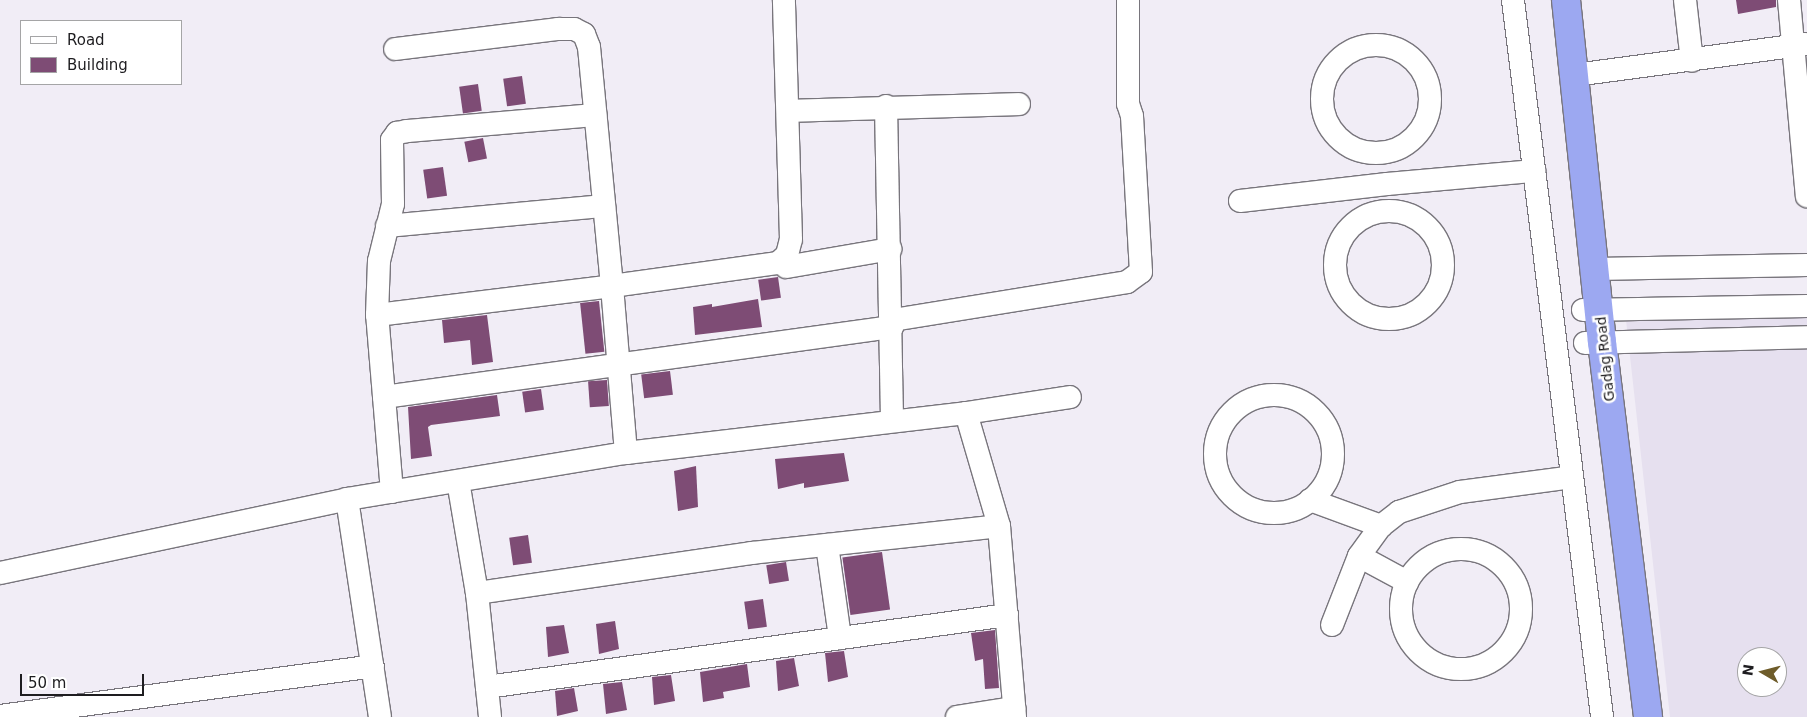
<!DOCTYPE html>
<style>
body{margin:0}
#map{position:relative;width:1807px;height:717px;overflow:hidden;background:#f1edf6;font-family:"DejaVu Sans",sans-serif}
div>[style]{position:absolute}
.built>*{inset:0;background:#e6e0ef}
.building>*{inset:0;background:#7e4c75;transform-origin:0 0}
.roads{filter:drop-shadow(1px 0 #78757c) drop-shadow(-1px 0 #78757c) drop-shadow(0 1px #78757c) drop-shadow(0 -1px #78757c)}
.minor>*{height:22px;margin:-11px;padding:0 11px;transform-origin:11px;border-radius:11px;background:#fff}
.minor>.ring{margin:-11px;padding:0;box-sizing:content-box;background:none;border:22px solid #fff;border-radius:50%}
.highway>*{height:28px;margin:-14px;padding:0 14px;transform-origin:14px;border-radius:14px;background:#9ca8f1}
span{translate:-50% -50%;white-space:nowrap;text-align:center;line-height:1.15;-webkit-text-stroke:5px #fff;paint-order:stroke}
.street-label{font-size:14px;color:#1e1d20}
.legend{position:absolute;left:20px;top:20px;width:162px;height:65px;box-sizing:border-box;background:#fff;border:1px solid #a5a5a6;margin:0;padding:6px 9px;list-style:none;font-size:15px;color:#1e1d20}
.legend li{display:flex;align-items:center;gap:10px;height:25px}
.legend b{width:25px;border:1px solid #a5a5a6}
.north{position:absolute;left:1737px;top:647px;width:50px;height:50px;box-sizing:border-box;background:#fff;border:1px solid #a5a5a6;border-radius:50%;rotate:278deg;font-size:14px;font-weight:700;line-height:20px;text-align:center;color:#1e1d20}
.north::after{content:'';display:block;margin:auto;width:18px;height:22px;background:#6e5c2a;clip-path:polygon(50% 0,100% 100%,50% 72%,0 100%)}
.scale{position:absolute;left:20px;top:674px;width:124px;height:22px;box-sizing:border-box;border:2px solid #1e1d20;border-top:0;padding-left:6px;font-size:15px;line-height:18px;white-space:nowrap;color:#1e1d20;-webkit-text-stroke:4px #fff;paint-order:stroke}
</style>
<div id="map">
<div class="built">
<div style="clip-path:polygon(evenodd,1807px 312px,1807px 717px,1670px 717px,1626px 320px,1807px 312px,1747px 657px,1777px 657px,1777px 687px,1747px 687px,1747px 657px)"></div>
</div>
<div class="building">
<div style="clip-path:polygon(1736px 0,1776px 0,1776px 7px,1738px 14px)"></div>
<div style="left:522px;top:76px;width:28px;height:19px;rotate:82deg"></div>
<div style="left:478px;top:84px;width:27px;height:19px;rotate:82deg"></div>
<div style="left:483px;top:138px;width:21px;height:19px;rotate:79deg"></div>
<div style="left:443px;top:167px;width:29px;height:20px;rotate:82deg"></div>
<div style="left:778px;top:277px;width:21px;height:20px;rotate:82deg"></div>
<div style="clip-path:polygon(758px 299px,762px 327px,695px 335px,693px 307px,712px 304px,712px 307px)"></div>
<div style="left:599px;top:301px;width:51px;height:19px;rotate:84deg"></div>
<div style="clip-path:polygon(487px 315px,493px 362px,472px 365px,470px 340px,444px 343px,442px 320px)"></div>
<div style="left:670px;top:371px;width:24px;height:29px;rotate:83deg"></div>
<div style="left:607px;top:380px;width:26px;height:19px;rotate:86deg"></div>
<div style="left:541px;top:389px;width:21px;height:19px;rotate:82deg"></div>
<div style="clip-path:polygon(497px 395px,500px 416px,431px 425px,428px 427px,432px 456px,411px 459px,408px 407px)"></div>
<div style="clip-path:polygon(844px 453px,849px 481px,804px 488px,804px 483px,778px 489px,775px 459px)"></div>
<div style="clip-path:polygon(696px 466px,698px 507px,678px 511px,674px 471px)"></div>
<div style="left:528px;top:535px;width:28px;height:19px;rotate:82deg"></div>
<div style="left:882px;top:552px;width:58px;height:40px;rotate:82deg"></div>
<div style="left:786px;top:562px;width:19px;height:20px;rotate:81deg"></div>
<div style="left:763px;top:599px;width:28px;height:19px;rotate:82deg"></div>
<div style="clip-path:polygon(615px 621px,619px 649px,599px 654px,596px 624px)"></div>
<div style="clip-path:polygon(564px 625px,569px 653px,548px 657px,546px 627px)"></div>
<div style="clip-path:polygon(995px 630px,999px 688px,985px 689px,983px 659px,975px 661px,971px 633px)"></div>
<div style="clip-path:polygon(844px 651px,848px 677px,828px 682px,825px 653px)"></div>
<div style="clip-path:polygon(794px 658px,799px 686px,778px 691px,776px 661px)"></div>
<div style="clip-path:polygon(747px 664px,750px 687px,723px 692px,724px 698px,703px 702px,700px 672px)"></div>
<div style="clip-path:polygon(671px 675px,675px 701px,654px 705px,652px 677px)"></div>
<div style="clip-path:polygon(622px 682px,627px 710px,606px 714px,603px 684px)"></div>
<div style="clip-path:polygon(574px 688px,578px 711px,557px 716px,555px 691px)"></div>
</div>
<div class="roads">
<div class="minor">
<div style="left:1513px;top:0;width:723px;rotate:82.92deg"></div>
<div style="left:1685px;top:0;width:61px;rotate:83.5deg"></div>
<div style="left:1789px;top:0;width:197px;rotate:84.8deg"></div>
<div class="ring" style="left:1322px;top:45px;width:86px;height:86px"></div>
<div style="left:1575px;top:75px;width:234px;rotate:-7.6deg"></div>
<div style="left:886px;top:106px;width:314px;rotate:88.9deg"></div>
<div style="left:788px;top:111px;width:231px;rotate:-1.7deg"></div>
<div style="left:1240px;top:201px;width:148px;rotate:-6.6deg"></div>
<div style="left:1387px;top:184px;width:148px;rotate:-5.1deg"></div>
<div class="ring" style="left:1335px;top:211px;width:86px;height:86px"></div>
<div style="left:387px;top:226px;width:218px;rotate:-5.3deg"></div>
<div style="left:786px;top:267px;width:106px;rotate:-9.8deg"></div>
<div style="left:1596px;top:269px;width:211px;rotate:-1.1deg"></div>
<div style="left:1583px;top:310px;width:224px;rotate:-1deg"></div>
<div style="left:377px;top:315px;width:237px;rotate:-7deg"></div>
<div style="left:612px;top:286px;width:240px;rotate:-95.5deg"></div>
<div style="left:589px;top:47px;width:14px;rotate:-111deg"></div>
<div style="left:584px;top:34px;width:11px;rotate:-153deg"></div>
<div style="left:574px;top:29px;width:16px;rotate:180deg"></div>
<div style="left:558px;top:29px;width:164px;rotate:173deg"></div>
<div style="left:1585px;top:343px;width:222px;rotate:-1.5deg"></div>
<div class="ring" style="left:1215px;top:395px;width:96px;height:96px"></div>
<div style="left:384px;top:397px;width:513px;rotate:-7.85deg"></div>
<div style="left:892px;top:327px;width:7px;rotate:-82deg"></div>
<div style="left:893px;top:320px;width:237px;rotate:-9.2deg"></div>
<div style="left:1127px;top:282px;width:17px;rotate:-36deg"></div>
<div style="left:1141px;top:272px;width:156px;rotate:-93.3deg"></div>
<div style="left:1132px;top:116px;width:13px;rotate:-108deg"></div>
<div style="left:1128px;top:104px;width:104px;rotate:-90deg"></div>
<div style="left:966px;top:413px;width:105px;rotate:-8.7deg"></div>
<div style="left:626px;top:453px;width:342px;rotate:-6.7deg"></div>
<div style="left:966px;top:413px;width:118px;rotate:73.7deg"></div>
<div style="left:999px;top:526px;width:192px;rotate:85.2deg"></div>
<div style="left:458px;top:481px;width:114px;rotate:80.4deg"></div>
<div style="left:477px;top:593px;width:125px;rotate:84deg"></div>
<div style="left:392px;top:492px;width:178px;rotate:-94.8deg"></div>
<div style="left:377px;top:315px;width:54px;rotate:-87.9deg"></div>
<div style="left:379px;top:261px;width:59px;rotate:-76.2deg"></div>
<div style="left:393px;top:204px;width:64px;rotate:-90.9deg"></div>
<div style="left:392px;top:140px;width:9px;rotate:-54deg"></div>
<div style="left:397px;top:133px;width:10px;rotate:-11deg"></div>
<div style="left:407px;top:131px;width:189px;rotate:-4.9deg"></div>
<div style="left:347px;top:499px;width:220px;rotate:81.4deg"></div>
<div style="left:1310px;top:500px;width:76px;rotate:20.1deg"></div>
<div style="left:827px;top:545px;width:94px;rotate:82deg"></div>
<div class="ring" style="left:1401px;top:549px;width:98px;height:98px"></div>
<div style="left:1359px;top:556px;width:55px;rotate:28.4deg"></div>
<div style="left:0;top:573px;width:355px;rotate:-12deg"></div>
<div style="left:347px;top:499px;width:283px;rotate:-9.4deg"></div>
<div style="left:626px;top:453px;width:168px;rotate:-94.8deg"></div>
<div style="left:612px;top:286px;width:168px;rotate:-7.9deg"></div>
<div style="left:778px;top:263px;width:12px;rotate:-42deg"></div>
<div style="left:787px;top:255px;width:16px;rotate:-76deg"></div>
<div style="left:791px;top:239px;width:239px;rotate:-91.7deg"></div>
<div style="left:477px;top:593px;width:278px;rotate:-8.3deg"></div>
<div style="left:752px;top:553px;width:248px;rotate:-6.2deg"></div>
<div style="left:1332px;top:625px;width:74px;rotate:-68.6deg"></div>
<div style="left:1359px;top:556px;width:37px;rotate:-54deg"></div>
<div style="left:1381px;top:526px;width:23px;rotate:-38deg"></div>
<div style="left:1399px;top:512px;width:64px;rotate:-18.2deg"></div>
<div style="left:1460px;top:492px;width:113px;rotate:-7.6deg"></div>
<div style="left:487px;top:687px;width:525px;rotate:-7.88deg"></div>
<div style="left:0;top:716px;width:376px;rotate:-7.6deg"></div>
<div style="left:957px;top:717px;width:58px;rotate:-9deg"></div>
</div>
<div class="highway">
<div style="left:1566px;top:0;width:344px;rotate:84deg"></div>
<div style="left:1602px;top:342px;width:378px;rotate:83deg"></div>
</div>
</div>
<div class="street-label">
<span style="left:1605px;top:359px;rotate:-96deg">Gadag Road</span>
</div>
<ul class="legend">
<li><b style="height:6px;background:#fff"></b>Road</li>
<li><b style="height:14px;background:#7e4c75"></b>Building</li>
</ul>
<div class="north">N</div>
<div class="scale">50 m</div>
</div>
